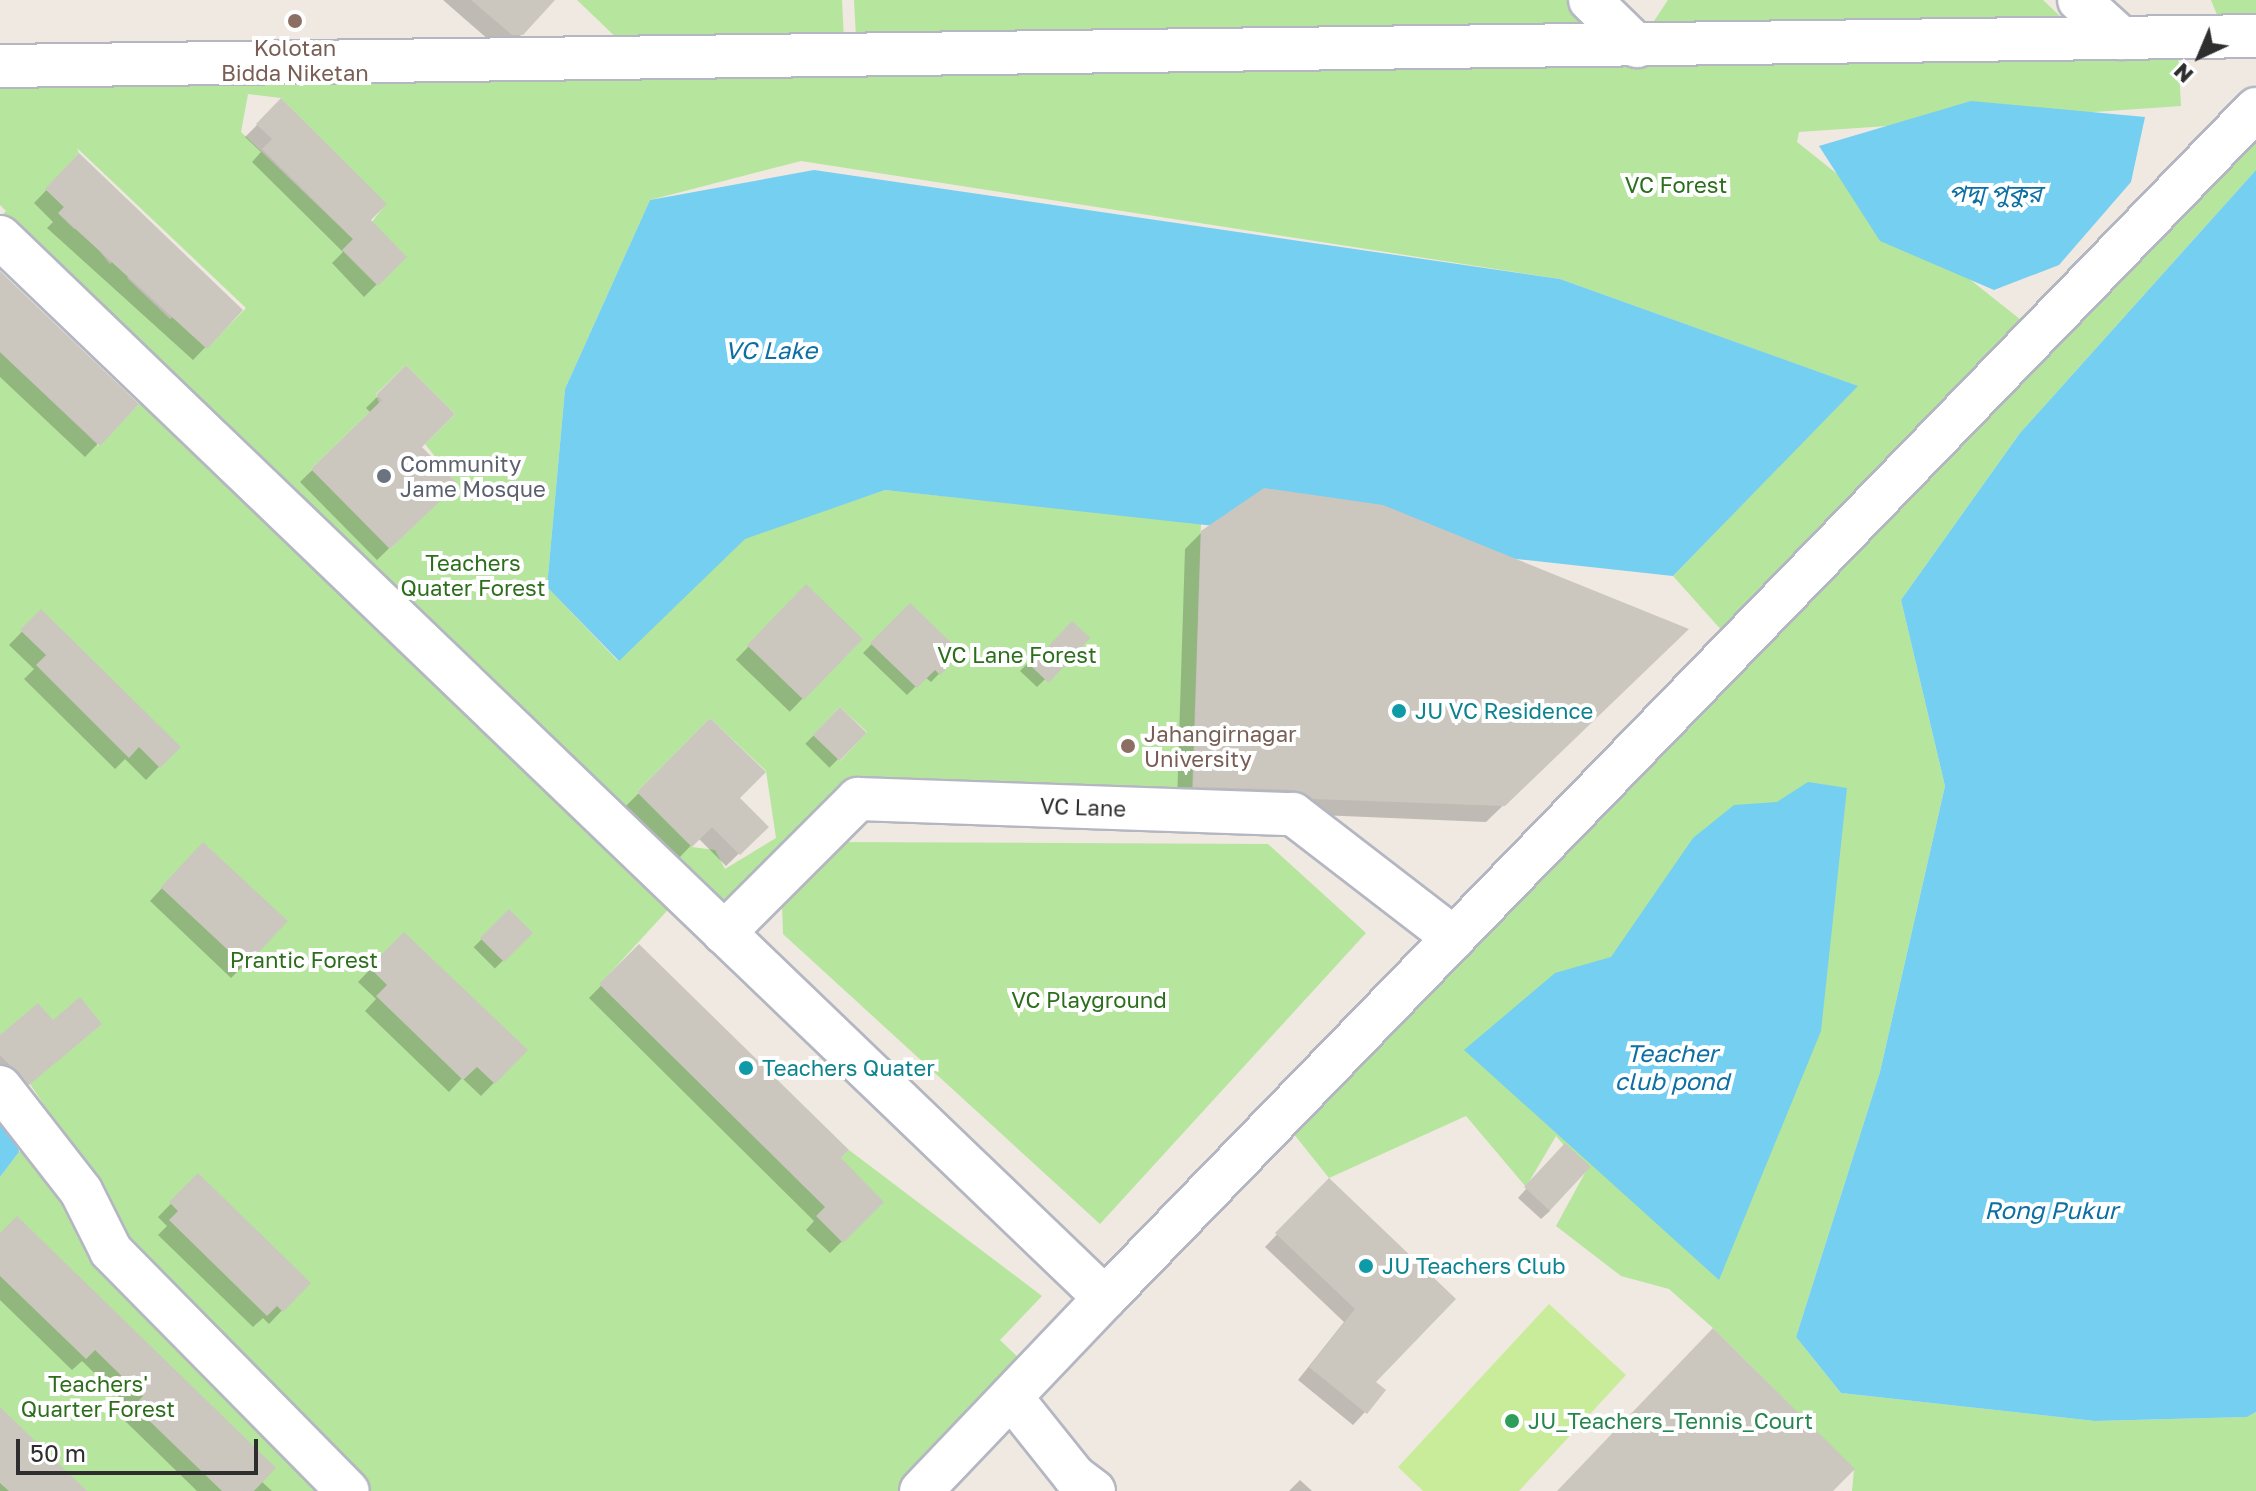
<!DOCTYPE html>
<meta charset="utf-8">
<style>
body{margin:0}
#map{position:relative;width:2256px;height:1491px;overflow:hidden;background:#efe9e1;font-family:"Golos Text","Noto Sans Bengali",sans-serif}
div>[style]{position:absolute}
.green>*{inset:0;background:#b6e59e}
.pitch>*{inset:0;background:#c9ec9a}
.water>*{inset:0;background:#75cff0}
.shadow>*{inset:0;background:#0003;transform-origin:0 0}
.building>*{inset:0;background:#cbc7bf;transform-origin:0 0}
.roads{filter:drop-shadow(2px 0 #b4b7c1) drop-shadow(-2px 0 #b4b7c1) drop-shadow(0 2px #b4b7c1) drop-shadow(0 -2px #b4b7c1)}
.minor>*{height:42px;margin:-21px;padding:0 21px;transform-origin:21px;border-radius:21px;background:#fff}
.dots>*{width:22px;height:22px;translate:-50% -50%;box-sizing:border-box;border:4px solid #fff;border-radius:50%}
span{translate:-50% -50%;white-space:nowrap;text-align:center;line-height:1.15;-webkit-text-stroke:8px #fff;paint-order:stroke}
.education-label{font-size:22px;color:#785e54}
.left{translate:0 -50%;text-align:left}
.park-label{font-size:22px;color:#2c6e1b}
.worship-label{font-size:22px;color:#5b616d}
.culture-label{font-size:22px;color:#0d838f}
.street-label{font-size:22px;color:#2e2e2e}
.leisure-label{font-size:22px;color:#27864d}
.water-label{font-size:24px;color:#0d6fa3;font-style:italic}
.north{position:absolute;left:2160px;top:16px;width:80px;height:80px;-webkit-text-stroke:6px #fff;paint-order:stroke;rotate:224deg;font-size:22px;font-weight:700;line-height:32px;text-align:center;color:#2e2e2e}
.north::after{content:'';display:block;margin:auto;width:28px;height:36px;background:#2e2e2e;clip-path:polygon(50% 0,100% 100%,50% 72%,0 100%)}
.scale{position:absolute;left:16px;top:1439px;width:242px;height:36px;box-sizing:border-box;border:4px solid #2e2e2e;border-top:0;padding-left:10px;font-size:24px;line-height:28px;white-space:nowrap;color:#2e2e2e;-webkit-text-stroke:6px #fff;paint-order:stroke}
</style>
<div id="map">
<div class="green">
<div style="clip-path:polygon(577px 0,842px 0,844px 40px,624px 45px)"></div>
<div style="clip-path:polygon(854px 0,1590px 0,1637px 46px,857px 56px)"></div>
<div style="clip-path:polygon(1668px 0,2043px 0,2062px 18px,1650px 27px)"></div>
<div style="clip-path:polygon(2211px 0,2256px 0,2256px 36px,2226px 37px)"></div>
<div style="clip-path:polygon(evenodd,2178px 51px,2181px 106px,1799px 132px,1797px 142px,2021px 320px,1724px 633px,1673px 576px,1857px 386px,1560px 279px,801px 161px,650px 200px,565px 389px,547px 587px,618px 661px,744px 538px,885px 490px,1201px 523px,1192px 794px,858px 799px,734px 924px,0 217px,6px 211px,0 205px,0 86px,2178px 51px,248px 94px,281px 98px,386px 204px,356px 242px,241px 132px,248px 94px,2178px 51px,77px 148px,246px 308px,207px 348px,182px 307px,170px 319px,127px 278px,140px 264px,125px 249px,110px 264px,79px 226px,74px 229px,59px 214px,64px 207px,46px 189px,79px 153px,77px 148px,2178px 51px,406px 365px,455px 414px,425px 444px,457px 484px,390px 549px,311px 469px,379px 403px,376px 394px,406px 365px,2178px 51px,840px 707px,867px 732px,840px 761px,813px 735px,840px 707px,2178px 51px,710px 718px,766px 771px,776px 838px,725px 869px,715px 850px,692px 847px,637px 792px,710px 718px)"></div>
<div style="clip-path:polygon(2256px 121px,2256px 170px,2020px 433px,1901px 600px,1945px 786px,1880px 1072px,1796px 1337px,1841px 1393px,2095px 1421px,2247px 1417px,2256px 1412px,2256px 1491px,1852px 1491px,1854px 1469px,1713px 1328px,1669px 1289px,1621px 1276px,1556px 1226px,1586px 1171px,1556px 1136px,1526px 1187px,1466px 1116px,1329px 1178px,1289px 1128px)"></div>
<div style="clip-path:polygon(0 352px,99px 446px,140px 403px,676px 901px,600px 984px,808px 1190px,849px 1150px,1042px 1296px,1000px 1340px,1026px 1365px,908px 1491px,344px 1491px,134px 1277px,100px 1187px,0 1040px)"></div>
<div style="clip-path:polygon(833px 842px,1268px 844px,1366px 933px,1100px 1224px,783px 934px,782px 903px)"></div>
<div style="clip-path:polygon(42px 1141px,332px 1491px,0 1491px,0 1177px,19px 1152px)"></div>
</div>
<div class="pitch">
<div style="clip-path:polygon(1549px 1304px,1626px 1375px,1519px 1491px,1423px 1491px,1398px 1467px)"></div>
</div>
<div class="water">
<div style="clip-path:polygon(1971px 101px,2145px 117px,2131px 182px,2059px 265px,1994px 290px,1880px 241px,1819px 146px)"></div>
<div style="clip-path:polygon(814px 170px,1560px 279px,1858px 386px,1673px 576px,885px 490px,745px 539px,619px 661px,547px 587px,565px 389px,650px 200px)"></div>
<div style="clip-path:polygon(2256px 170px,2256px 1412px,2247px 1417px,2095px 1421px,1841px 1393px,1796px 1337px,1880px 1072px,1945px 786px,1901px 600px,2020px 433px)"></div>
<div style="clip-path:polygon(1808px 782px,1847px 788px,1821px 1031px,1719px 1280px,1464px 1050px,1555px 973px,1611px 957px,1693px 838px,1734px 805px,1777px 802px)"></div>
<div style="clip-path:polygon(0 1114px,16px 1135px,19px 1152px,0 1177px)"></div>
</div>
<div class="shadow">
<div style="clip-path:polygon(443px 0,529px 0,522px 34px,508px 47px,498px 48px)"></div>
<div style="clip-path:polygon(281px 101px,368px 220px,404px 257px,364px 297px,332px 263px,343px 252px,252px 162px,261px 152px,245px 137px)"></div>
<div style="clip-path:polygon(79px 156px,241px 310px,193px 360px,47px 228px,53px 222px,34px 203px)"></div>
<div style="clip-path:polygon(0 274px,136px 404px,85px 457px,0 377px)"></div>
<div style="clip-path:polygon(406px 368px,419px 447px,455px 484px,377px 560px,300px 482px,371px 413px,366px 408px)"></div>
<div style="clip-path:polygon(1202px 532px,1685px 629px,1486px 822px,1295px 814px,1177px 802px,1185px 549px)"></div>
<div style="left:806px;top:587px;width:75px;height:101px;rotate:44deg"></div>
<div style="clip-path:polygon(910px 605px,959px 653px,931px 682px,925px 677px,907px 695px,863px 653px)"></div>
<div style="clip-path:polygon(41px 612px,178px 747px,146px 780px,125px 759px,115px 769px,24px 679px,34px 669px,9px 645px)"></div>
<div style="clip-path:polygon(1087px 638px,1037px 687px,1020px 671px,1028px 663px)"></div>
<div style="left:840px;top:709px;width:34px;height:49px;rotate:45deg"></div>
<div style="clip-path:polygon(710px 721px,737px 798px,766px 827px,726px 866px,698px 838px,679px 858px,626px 806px)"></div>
<div style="clip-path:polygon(190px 858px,244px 965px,231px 978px,150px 901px)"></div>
<div style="left:509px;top:912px;width:30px;height:50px;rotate:45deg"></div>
<div style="clip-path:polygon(404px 934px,525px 1051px,481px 1096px,462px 1078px,449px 1092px,365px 1011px,376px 999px,358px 982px)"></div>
<div style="clip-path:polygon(639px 947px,882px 1202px,830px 1253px,806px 1230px,814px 1221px,589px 998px)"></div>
<div style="clip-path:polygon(52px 1023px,86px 1036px,14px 1096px,0 1081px,0 1038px)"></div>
<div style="clip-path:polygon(1557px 1154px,1550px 1211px,1541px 1219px,1518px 1198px)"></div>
<div style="clip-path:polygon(198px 1176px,308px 1283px,269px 1324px,263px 1318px,253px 1327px,158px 1235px,167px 1226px,158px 1217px)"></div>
<div style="clip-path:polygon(1329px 1180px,1373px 1383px,1365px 1412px,1353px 1425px,1298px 1380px,1344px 1322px,1265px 1247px)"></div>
<div style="clip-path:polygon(0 1236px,261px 1481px,272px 1491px,197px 1491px,123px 1419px,132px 1410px,82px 1361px,72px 1370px,0 1300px)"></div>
<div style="clip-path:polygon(0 1410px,82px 1491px,0 1491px)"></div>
<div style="clip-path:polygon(1300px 1480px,1312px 1491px,1289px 1491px)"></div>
</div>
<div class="building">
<div style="clip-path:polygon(471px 0,555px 0,523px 35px,512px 35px)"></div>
<div style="clip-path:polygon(281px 98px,387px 204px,371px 220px,407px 257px,378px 286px,342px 250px,353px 239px,262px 149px,272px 139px,256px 124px)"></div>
<div style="clip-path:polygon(79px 153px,243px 310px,207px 349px,58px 213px,64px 207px,45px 189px)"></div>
<div style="clip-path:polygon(0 271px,139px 404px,100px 446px,0 352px)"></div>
<div style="clip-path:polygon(406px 365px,455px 414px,422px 447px,458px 484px,390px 549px,311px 469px,382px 400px,376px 395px)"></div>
<div style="clip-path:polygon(1264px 488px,1383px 505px,1689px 629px,1505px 806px,1313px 799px,1294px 790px,1193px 787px,1201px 531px)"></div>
<div style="left:806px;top:584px;width:79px;height:85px;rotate:44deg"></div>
<div style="clip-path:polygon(910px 603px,962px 653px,940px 675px,935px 670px,917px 688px,870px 643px)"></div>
<div style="clip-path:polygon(41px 609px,181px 747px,160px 768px,139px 747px,129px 758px,36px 665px,46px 655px,20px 630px)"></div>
<div style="left:1072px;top:621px;width:25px;height:61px;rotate:43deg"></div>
<div style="left:840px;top:707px;width:37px;height:39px;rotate:44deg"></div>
<div style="clip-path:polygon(710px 718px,766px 772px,740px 798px,769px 827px,740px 855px,712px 827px,692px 847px,637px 792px)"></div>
<div style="left:203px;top:842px;width:116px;height:62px;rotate:43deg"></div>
<div style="left:509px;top:909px;width:34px;height:41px;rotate:45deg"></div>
<div style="clip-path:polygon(404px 932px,528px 1050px,495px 1084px,477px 1067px,463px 1080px,376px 996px,387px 985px,369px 967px)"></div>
<div style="clip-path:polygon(639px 944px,849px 1150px,841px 1158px,884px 1202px,843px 1243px,816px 1216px,825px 1207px,599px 984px)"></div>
<div style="clip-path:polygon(80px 997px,102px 1024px,29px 1085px,0 1055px,0 1035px,38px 1003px,53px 1020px)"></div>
<div style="left:1565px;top:1143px;width:35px;height:60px;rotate:43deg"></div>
<div style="clip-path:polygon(198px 1173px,311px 1283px,283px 1312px,277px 1306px,267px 1316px,169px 1220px,178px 1211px,169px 1202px)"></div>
<div style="clip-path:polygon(1329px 1178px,1456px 1299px,1376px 1382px,1386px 1390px,1367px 1414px,1309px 1367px,1355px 1309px,1275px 1233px)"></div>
<div style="clip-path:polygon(17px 1216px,276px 1468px,254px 1491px,222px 1491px,134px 1406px,143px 1396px,134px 1388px,95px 1350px,86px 1359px,0 1276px,0 1233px)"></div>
<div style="clip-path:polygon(1713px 1328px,1855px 1469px,1833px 1491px,1557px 1491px)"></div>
<div style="clip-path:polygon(0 1407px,87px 1491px,9px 1491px,0 1483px)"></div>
</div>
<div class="roads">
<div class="minor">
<div style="left:1590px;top:0;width:66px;rotate:44.4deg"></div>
<div style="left:2079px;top:0;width:57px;rotate:42.1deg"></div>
<div style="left:0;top:66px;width:2256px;rotate:-0.76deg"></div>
<div style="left:0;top:237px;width:1532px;rotate:43.84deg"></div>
<div style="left:1105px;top:1298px;width:1655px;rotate:-45.93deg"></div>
<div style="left:724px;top:933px;width:190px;rotate:-45deg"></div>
<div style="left:858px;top:799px;width:435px;rotate:2deg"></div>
<div style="left:1293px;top:814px;width:203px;rotate:37.6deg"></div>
<div style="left:0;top:1087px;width:132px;rotate:52.1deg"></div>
<div style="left:81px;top:1191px;width:67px;rotate:63.4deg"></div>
<div style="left:111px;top:1251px;width:337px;rotate:45.4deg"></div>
<div style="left:1011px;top:1397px;width:101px;rotate:51.4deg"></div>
<div style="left:1074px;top:1476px;width:25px;rotate:37deg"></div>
<div style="left:921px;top:1491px;width:267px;rotate:-46.4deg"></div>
</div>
</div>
<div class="dots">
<div style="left:295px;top:21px;background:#8d6e63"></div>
<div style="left:384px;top:476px;background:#6b7280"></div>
<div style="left:1399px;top:711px;background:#0f9aa8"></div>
<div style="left:1128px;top:746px;background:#8d6e63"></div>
<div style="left:746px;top:1068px;background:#0f9aa8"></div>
<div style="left:1366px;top:1266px;background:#0f9aa8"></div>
<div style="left:1512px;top:1421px;background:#2e9e5b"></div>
</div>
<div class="education-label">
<span style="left:295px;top:60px">Kolotan<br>Bidda Niketan</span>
<span class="left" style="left:1144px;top:746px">Jahangirnagar<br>University</span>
</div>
<div class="park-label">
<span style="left:1676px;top:185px">VC Forest</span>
<span style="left:473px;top:575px">Teachers<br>Quater Forest</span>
<span style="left:1017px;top:655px">VC Lane Forest</span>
<span style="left:304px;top:960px">Prantic Forest</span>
<span style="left:1089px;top:1000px">VC Playground</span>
<span style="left:98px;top:1396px">Teachers'<br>Quarter Forest</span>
</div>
<div class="worship-label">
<span class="left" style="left:400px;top:476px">Community<br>Jame Mosque</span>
</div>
<div class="culture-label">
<span class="left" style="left:1415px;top:711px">JU VC Residence</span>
<span class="left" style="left:762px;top:1068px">Teachers Quater</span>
<span class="left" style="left:1382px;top:1266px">JU Teachers Club</span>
</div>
<div class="street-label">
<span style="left:1083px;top:807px;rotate:2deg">VC Lane</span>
</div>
<div class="leisure-label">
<span class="left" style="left:1528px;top:1421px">JU_Teachers_Tennis_Court</span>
</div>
<div class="water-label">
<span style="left:1995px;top:193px">পদ্ম পুকুর</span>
<span style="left:771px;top:350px">VC Lake</span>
<span style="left:1672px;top:1067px">Teacher<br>club pond</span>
<span style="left:2051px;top:1210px">Rong Pukur</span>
</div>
<div class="north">N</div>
<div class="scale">50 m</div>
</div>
